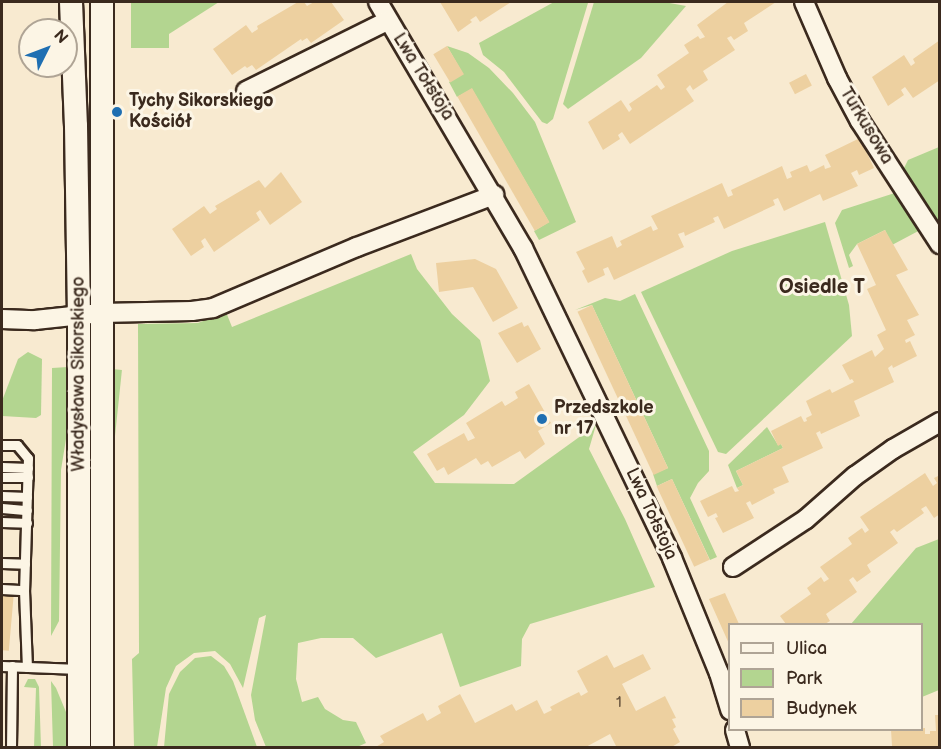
<!DOCTYPE html>
<meta charset="utf-8">
<style>
body{margin:0}
#map{position:relative;width:941px;height:749px;overflow:hidden;background:#f8ead0;font-family:"Balsamiq Sans",sans-serif}
div>[style]{position:absolute}
.green>*{inset:0;background:#b3d590;transform-origin:0 0}
.building>*{inset:0;background:#edd0a0;transform-origin:0 0}
.roads{filter:drop-shadow(2px 0 #3b2a1e) drop-shadow(-2px 0 #3b2a1e) drop-shadow(0 2px #3b2a1e) drop-shadow(0 -2px #3b2a1e)}
.service>*{height:9px;margin:-4.5px;padding:0 4.5px;transform-origin:4.5px;border-radius:4.5px;background:#fcf5e5}
.minor>*{height:18px;margin:-9px;padding:0 9px;transform-origin:9px;border-radius:9px;background:#fcf5e5}
.tertiary>*{height:22px;margin:-11px;padding:0 11px;transform-origin:11px;border-radius:11px;background:#fcf5e5}
.dots>*{width:16px;height:16px;translate:-50% -50%;box-sizing:border-box;border:3px solid #fcf5e5;border-radius:50%}
span{translate:-50% -50%;white-space:nowrap;text-align:center;line-height:1.15;-webkit-text-stroke:6px #fcf5e5;paint-order:stroke}
.number-label{font-size:15px;color:#68543e}
.number-label span{-webkit-text-stroke-width:0}
.street-label{font-size:18px;color:#3b2a1e}
.poi-label{font-size:18px;color:#3b2a1e;font-weight:700}
.left{translate:0 -50%;text-align:left}
.neighbourhood-label{font-size:20px;color:#3b2a1e;font-weight:700}
.frame{position:absolute;inset:0;border:3px solid #3b2a1e;pointer-events:none}
.legend{position:absolute;left:728px;top:623px;width:195px;height:108px;box-sizing:border-box;background:#fcf5e5;border:2px solid #afa495;margin:0;padding:8px 10px;list-style:none;font-size:18px;color:#3b2a1e}
.legend li{display:flex;align-items:center;gap:12px;height:30px}
.legend b{width:30px;border:2px solid #afa495}
.north{position:absolute;left:18px;top:18px;width:60px;height:60px;box-sizing:border-box;background:#fcf5e5;border:2px solid #afa495;border-radius:50%;rotate:48deg;font-size:16px;font-weight:700;line-height:24px;text-align:center;color:#3b2a1e}
.north::after{content:'';display:block;margin:auto;width:21px;height:27px;background:#1f6fb2;clip-path:polygon(50% 0,100% 100%,50% 72%,0 100%)}
</style>
<div id="map">
<div class="green">
<div style="clip-path:polygon(131px 2px,219px 2px,169px 34px,169px 48px,131px 48px)"></div>
<div style="clip-path:polygon(554px 2px,588px 3px,553px 119px,547px 124px,542px 122px,504px 72px,483px 55px,479px 43px)"></div>
<div style="clip-path:polygon(594px 2px,664px 2px,686px 6px,641px 58px,568px 109px,563px 104px)"></div>
<div style="clip-path:polygon(447px 46px,468px 53px,489px 68px,513px 93px,535px 122px,576px 222px,539px 240px,534px 231px,549px 222px,472px 89px,457px 97px,449px 82px,463px 74px)"></div>
<div style="clip-path:polygon(939px 147px,939px 227px,935px 225px,902px 172px,908px 160px)"></div>
<div style="clip-path:polygon(901px 191px,924px 228px,892px 245px,885px 230px,857px 244px,849px 255px,853px 266px,849px 268px,835px 223px,842px 210px)"></div>
<div style="clip-path:polygon(825px 222px,849px 305px,852px 336px,726px 454px,718px 452px,641px 292px,732px 251px)"></div>
<div style="clip-path:polygon(411px 254px,417px 269px,452px 314px,480px 340px,490px 381px,464px 415px,413px 452px,435px 483px,514px 484px,596px 425px,589px 449px,625px 519px,655px 587px,530px 624px,522px 639px,521px 666px,460px 687px,442px 633px,376px 658px,353px 638px,321px 638px,298px 643px,296px 679px,302px 702px,318px 697px,325px 709px,343px 720px,356px 722px,366px 743px,357px 747px,266px 747px,255px 720px,251px 695px,266px 615px,259px 618px,243px 688px,230px 664px,215px 651px,194px 653px,176px 666px,166px 688px,157px 747px,134px 747px,132px 659px,139px 653px,138px 324px,198px 323px,226px 312px,232px 327px)"></div>
<div style="clip-path:polygon(635px 294px,709px 451px,709px 471px,698px 483px,690px 498px,717px 557px,710px 560px,672px 479px,657px 486px,653px 474px,668px 468px,592px 305px,575px 310px,605px 298px,620px 301px)"></div>
<div style="clip-path:polygon(28px 352px,42px 359px,41px 415px,36px 418px,2px 416px,2px 401px,18px 359px)"></div>
<div style="clip-path:polygon(68px 367px,70px 414px,61px 470px,59px 621px,51px 636px,52px 368px)"></div>
<div style="left:112px;top:369px;width:10px;height:379px;rotate:6deg"></div>
<div style="clip-path:polygon(767px 427px,778px 445px,781px 444px,783px 448px,736px 471px,743px 485px,737px 488px,728px 465px)"></div>
<div style="clip-path:polygon(939px 539px,939px 690px,922px 697px,922px 624px,851px 624px,916px 548px)"></div>
<div style="clip-path:polygon(211px 656px,224px 666px,233px 681px,257px 747px,164px 747px,169px 694px,180px 672px,195px 658px)"></div>
<div style="clip-path:polygon(28px 679px,35px 679px,39px 687px,41px 747px,34px 747px,36px 688px,24px 687px)"></div>
<div style="clip-path:polygon(51px 681px,56px 688px,66px 712px,68px 747px,53px 747px)"></div>
</div>
<div class="building">
<div style="clip-path:polygon(298px 2px,304px 2px,307px 6px,314px 2px,331px 2px,344px 20px,311px 43px,307px 38px,302px 41px,301px 39px,256px 70px,252px 65px,247px 68px,245px 66px,232px 75px,213px 49px,246px 25px,252px 33px,258px 29px,257px 26px)"></div>
<div style="clip-path:polygon(440px 2px,511px 2px,480px 22px,476px 16px,470px 20px,472px 22px,458px 32px)"></div>
<div style="clip-path:polygon(728px 2px,776px 2px,744px 23px,748px 31px,734px 40px,731px 36px,727px 38px,735px 50px,703px 71px,708px 80px,693px 90px,690px 85px,686px 89px,694px 101px,630px 144px,622px 132px,618px 135px,620px 139px,603px 150px,588px 122px,621px 100px,629px 112px,632px 109px,629px 104px,657px 85px,661px 90px,665px 87px,657px 75px,689px 53px,684px 45px,698px 36px,700px 39px,705px 37px,697px 25px)"></div>
<div style="clip-path:polygon(940px 40px,940px 80px,913px 98px,905px 87px,901px 90px,904px 95px,888px 106px,872px 77px,904px 55px,911px 66px,915px 63px,913px 59px)"></div>
<div style="left:447px;top:46px;width:33px;height:16px;rotate:59deg"></div>
<div style="left:806px;top:74px;width:13px;height:19px;rotate:63deg"></div>
<div style="left:472px;top:88px;width:155px;height:17px;rotate:60deg"></div>
<div style="clip-path:polygon(860px 138px,874px 168px,859px 175px,857px 170px,851px 173px,858px 186px,823px 201px,820px 194px,784px 211px,778px 198px,773px 200px,775px 205px,724px 229px,718px 216px,713px 218px,715px 222px,685px 236px,684px 232px,678px 234px,684px 247px,614px 280px,608px 267px,603px 269px,605px 275px,588px 283px,582px 271px,585px 269px,576px 252px,612px 236px,617px 248px,622px 245px,620px 241px,651px 226px,653px 231px,658px 229px,651px 216px,722px 183px,728px 197px,733px 195px,731px 190px,782px 166px,787px 179px,792px 177px,790px 172px,807px 165px,810px 172px,824px 165px,825px 169px,831px 167px,825px 155px)"></div>
<div style="clip-path:polygon(281px 172px,302px 202px,270px 225px,260px 210px,256px 213px,260px 220px,214px 252px,205px 238px,201px 241px,204px 247px,191px 256px,172px 229px,204px 206px,210px 214px,217px 209px,215px 206px,259px 180px,265px 188px)"></div>
<div style="clip-path:polygon(885px 230px,908px 270px,896px 275px,919px 315px,907px 320px,915px 335px,905px 340px,906px 343px,910px 341px,917px 356px,893px 368px,892px 365px,888px 368px,894px 382px,854px 401px,860px 416px,821px 434px,820px 431px,816px 433px,823px 448px,782px 467px,789px 482px,773px 489px,775px 493px,752px 505px,750px 501px,746px 503px,754px 518px,723px 533px,715px 518px,718px 517px,716px 513px,708px 517px,700px 501px,732px 486px,735px 492px,739px 491px,737px 488px,743px 485px,736px 471px,783px 448px,781px 444px,778px 446px,771px 431px,801px 416px,804px 422px,807px 421px,806px 418px,812px 415px,806px 401px,830px 389px,832px 393px,854px 382px,852px 379px,850px 380px,842px 365px,872px 350px,875px 357px,884px 349px,877px 335px,886px 330px,867px 289px,876px 285px,857px 244px)"></div>
<div style="clip-path:polygon(475px 259px,496px 269px,518px 308px,493px 322px,473px 287px,439px 292px,436px 263px)"></div>
<div style="left:592px;top:305px;width:180px;height:16px;rotate:65deg"></div>
<div style="clip-path:polygon(522px 322px,524px 327px,528px 325px,541px 349px,517px 363px,498px 333px)"></div>
<div style="clip-path:polygon(529px 384px,551px 423px,538px 431px,545px 444px,525px 459px,520px 451px,492px 467px,488px 461px,481px 465px,476px 458px,448px 475px,444px 467px,437px 471px,427px 454px,464px 433px,468px 441px,475px 438px,466px 423px,502px 401px,505px 406px,518px 398px,515px 392px)"></div>
<div style="clip-path:polygon(925px 473px,933px 486px,937px 483px,934px 478px,940px 475px,940px 514px,934px 518px,926px 506px,921px 509px,924px 513px,897px 532px,894px 529px,890px 532px,898px 543px,867px 565px,871px 572px,857px 582px,853px 577px,849px 580px,857px 592px,826px 614px,830px 621px,825px 624px,786px 624px,780px 616px,811px 594px,807px 588px,821px 577px,824px 582px,829px 579px,820px 567px,852px 544px,848px 538px,862px 528px,865px 533px,869px 530px,860px 517px)"></div>
<div style="left:672px;top:479px;width:89px;height:17px;rotate:65deg"></div>
<div style="left:2px;top:591px;width:12px;height:59px;rotate:5deg"></div>
<div style="clip-path:polygon(725px 593px,739px 624px,730px 624px,730px 646px,709px 599px)"></div>
<div style="clip-path:polygon(643px 654px,651px 669px,622px 684px,636px 711px,665px 696px,676px 718px,672px 719px,676px 727px,673px 729px,680px 742px,670px 748px,617px 748px,610px 734px,584px 748px,374px 748px,384px 742px,380px 736px,423px 713px,427px 721px,441px 713px,438px 706px,460px 694px,475px 723px,512px 704px,516px 711px,537px 700px,544px 714px,552px 710px,550px 707px,565px 699px,579px 692px,581px 696px,588px 692px,577px 671px,607px 655px,614px 668px)"></div>
<div style="clip-path:polygon(935px 715px,940px 715px,940px 748px,892px 746px,891px 730px,925px 728px,925px 734px,930px 734px,930px 731px,936px 731px)"></div>
</div>
<div class="roads">
<div class="service">
<div style="left:2px;top:445px;width:15px"></div>
<div style="left:17px;top:445px;width:17px;rotate:50deg"></div>
<div style="left:28px;top:458px;width:132px;rotate:91.7deg"></div>
<div style="left:24px;top:590px;width:77px;rotate:87.8deg"></div>
<div style="left:2px;top:467px;width:26px;rotate:2deg"></div>
<div style="left:2px;top:477px;width:26px"></div>
<div style="left:2px;top:496px;width:25px;rotate:2deg"></div>
<div style="left:2px;top:508px;width:25px;rotate:5deg"></div>
<div style="left:2px;top:522px;width:25px;rotate:2deg"></div>
<div style="left:2px;top:563px;width:23px;rotate:2deg"></div>
<div style="left:2px;top:589px;width:22px;rotate:3deg"></div>
<div style="left:2px;top:666px;width:77px;rotate:2.2deg"></div>
<div style="left:11px;top:748px;width:82px;rotate:-89.3deg"></div>
</div>
<div class="minor">
<div style="left:378px;top:2px;width:286px;rotate:59.5deg"></div>
<div style="left:523px;top:248px;width:344px;rotate:64.3deg"></div>
<div style="left:672px;top:558px;width:124px;rotate:67.8deg"></div>
<div style="left:719px;top:673px;width:39px;rotate:73deg"></div>
<div style="left:804px;top:2px;width:83px;rotate:66.5deg"></div>
<div style="left:837px;top:78px;width:49px;rotate:61.9deg"></div>
<div style="left:860px;top:121px;width:147px;rotate:57deg"></div>
<div style="left:246px;top:91px;width:157px;rotate:-26.4deg"></div>
<div style="left:2px;top:319px;width:33px;rotate:2deg"></div>
<div style="left:35px;top:320px;width:66px;rotate:-6.1deg"></div>
<div style="left:101px;top:313px;width:91px;rotate:-1.3deg"></div>
<div style="left:192px;top:311px;width:21px;rotate:-8deg"></div>
<div style="left:213px;top:308px;width:156px;rotate:-23deg"></div>
<div style="left:357px;top:247px;width:147px;rotate:-20.8deg"></div>
<div style="left:733px;top:567px;width:87px;rotate:-33.3deg"></div>
<div style="left:806px;top:519px;width:65px;rotate:-41.3deg"></div>
<div style="left:855px;top:476px;width:47px;rotate:-35.4deg"></div>
<div style="left:893px;top:449px;width:54px;rotate:-29.9deg"></div>
<div style="left:735px;top:730px;width:19px;rotate:74deg"></div>
</div>
<div class="tertiary">
<div style="left:71px;top:2px;width:124px;rotate:87.7deg"></div>
<div style="left:76px;top:126px;width:190px;rotate:89.1deg"></div>
<div style="left:79px;top:316px;width:432px;rotate:90deg"></div>
<div style="left:102px;top:2px;width:746px;rotate:90deg"></div>
</div>
</div>
<div class="dots">
<div style="left:117px;top:112px;background:#1f6fb2"></div>
<div style="left:542px;top:419px;background:#1f6fb2"></div>
</div>
<div class="number-label">
<span style="left:619px;top:703px">1</span>
</div>
<div class="street-label">
<span style="left:423px;top:77px;rotate:58deg">Lwa Tołstoja</span>
<span style="left:866px;top:126px;rotate:59deg">Turkusowa</span>
<span style="left:79px;top:374px;rotate:-90deg">Władysława Sikorskiego</span>
<span style="left:651px;top:514px;rotate:65deg">Lwa Tołstoja</span>
</div>
<div class="poi-label">
<span class="left" style="left:129px;top:112px">Tychy Sikorskiego<br>Kościół</span>
<span class="left" style="left:554px;top:419px">Przedszkole<br>nr 17</span>
</div>
<div class="neighbourhood-label">
<span style="left:822px;top:287px">Osiedle T</span>
</div>
<div class="frame"></div>
<ul class="legend">
<li><b style="height:8px;background:#fcf5e5"></b>Ulica</li>
<li><b style="height:16px;background:#b3d590"></b>Park</li>
<li><b style="height:16px;background:#edd0a0"></b>Budynek</li>
</ul>
<div class="north">N</div>
</div>
